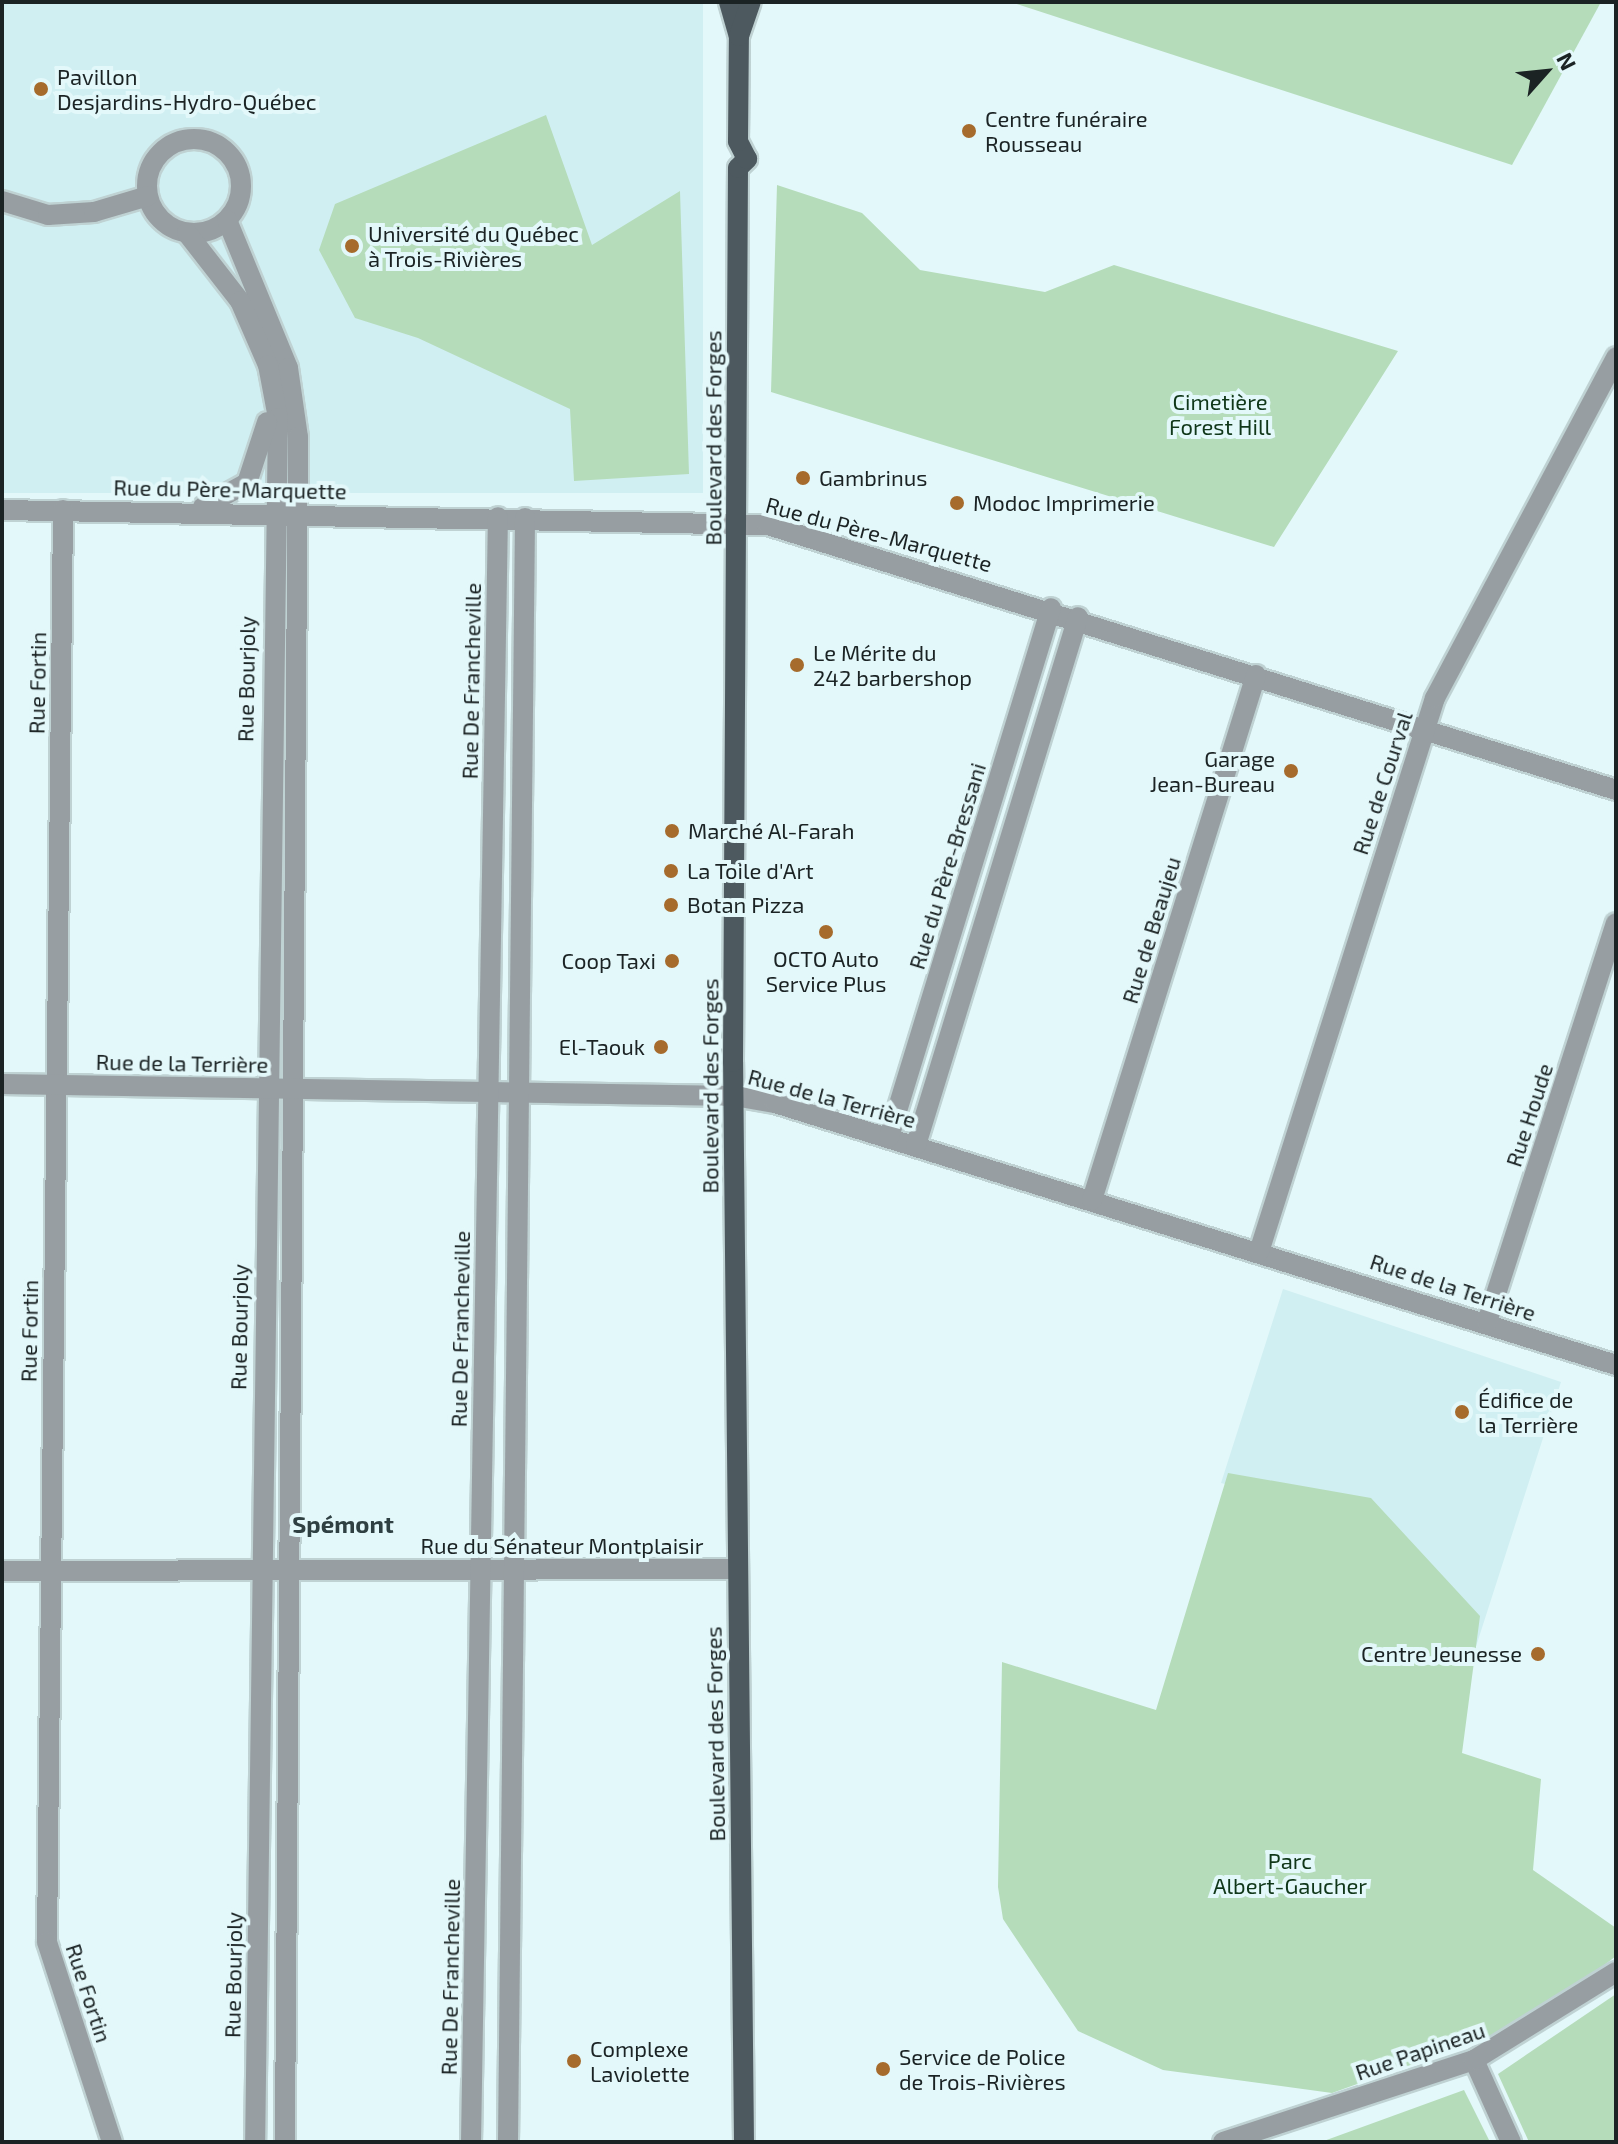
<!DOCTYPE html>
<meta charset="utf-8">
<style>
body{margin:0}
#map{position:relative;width:1618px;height:2144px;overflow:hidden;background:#e3f8fa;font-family:"Exo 2",sans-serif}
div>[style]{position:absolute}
.built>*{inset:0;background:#d0eff2;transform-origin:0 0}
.green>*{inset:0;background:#b5dcba}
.roads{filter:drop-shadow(2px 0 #bfd2d3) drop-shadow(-2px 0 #bfd2d3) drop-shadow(0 2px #bfd2d3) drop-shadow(0 -2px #bfd2d3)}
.minor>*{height:20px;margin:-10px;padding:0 10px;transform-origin:10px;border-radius:10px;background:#979ea2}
.minor>.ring{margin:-10px;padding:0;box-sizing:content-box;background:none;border:20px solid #979ea2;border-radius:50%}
.major>*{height:20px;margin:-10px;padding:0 10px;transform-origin:10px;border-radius:10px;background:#4d595f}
.dots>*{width:22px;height:22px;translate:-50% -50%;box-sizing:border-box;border:4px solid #e3f8fa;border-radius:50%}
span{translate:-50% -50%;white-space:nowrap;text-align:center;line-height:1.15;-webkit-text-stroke:8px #e3f8fa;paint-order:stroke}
.poi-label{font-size:22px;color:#1b2324}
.left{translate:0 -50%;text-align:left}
.right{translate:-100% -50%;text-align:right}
.park-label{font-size:22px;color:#103719}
.street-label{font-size:22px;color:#1b2324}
.neighbourhood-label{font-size:24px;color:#2f4042;font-weight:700}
.frame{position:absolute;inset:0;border:4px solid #1b2324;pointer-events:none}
.north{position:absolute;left:1506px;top:32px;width:80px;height:80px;-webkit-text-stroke:6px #e3f8fa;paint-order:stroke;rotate:63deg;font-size:22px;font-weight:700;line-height:32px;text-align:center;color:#1b2324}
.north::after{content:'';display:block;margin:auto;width:28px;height:36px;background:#1b2324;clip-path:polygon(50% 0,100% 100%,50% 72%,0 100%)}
</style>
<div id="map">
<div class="built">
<div style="left:2px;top:2px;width:701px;height:491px"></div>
<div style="clip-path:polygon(1283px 1289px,1561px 1382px,1427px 1799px,1322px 1508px,1221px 1483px)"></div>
</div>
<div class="green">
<div style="clip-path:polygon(1011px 2px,1601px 2px,1512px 165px)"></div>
<div style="clip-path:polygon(546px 115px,592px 245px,680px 191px,689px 474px,574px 481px,570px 409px,418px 338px,355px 318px,319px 250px,335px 204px)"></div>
<div style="clip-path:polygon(777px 185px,862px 213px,920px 270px,1045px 292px,1114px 265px,1398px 351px,1274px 547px,771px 392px)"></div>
<div style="clip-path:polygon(1228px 1473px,1371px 1498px,1480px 1616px,1462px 1753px,1541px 1779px,1533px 1870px,1616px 1928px,1616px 1956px,1531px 2022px,1332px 2093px,1163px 2070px,1078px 2031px,1003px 1919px,998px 1887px,1002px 1662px,1156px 1710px)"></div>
<div style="clip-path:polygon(1616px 1994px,1616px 2142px,1529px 2142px,1498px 2074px)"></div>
<div style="clip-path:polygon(1464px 2090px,1490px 2142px,1321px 2142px)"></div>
</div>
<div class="roads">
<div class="minor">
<div class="ring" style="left:147px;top:139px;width:74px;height:74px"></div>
<div style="left:2px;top:201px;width:48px;rotate:16.9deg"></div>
<div style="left:48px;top:215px;width:46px;rotate:-3.7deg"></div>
<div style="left:94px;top:212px;width:56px;rotate:-16.5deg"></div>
<div style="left:227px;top:220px;width:160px;rotate:67.6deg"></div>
<div style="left:288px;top:368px;width:70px;rotate:81.8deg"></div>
<div style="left:298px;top:437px;width:1705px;rotate:90.44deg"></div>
<div style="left:187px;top:233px;width:86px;rotate:52.1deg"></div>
<div style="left:240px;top:301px;width:70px;rotate:66.4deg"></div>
<div style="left:268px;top:365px;width:54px;rotate:79.3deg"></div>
<div style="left:278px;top:418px;width:1724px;rotate:90.76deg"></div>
<div style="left:203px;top:507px;width:50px;rotate:-28.6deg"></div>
<div style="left:247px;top:483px;width:64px;rotate:-71.8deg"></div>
<div style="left:2px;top:510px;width:766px;rotate:1.12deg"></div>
<div style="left:768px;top:525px;width:888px;rotate:17.35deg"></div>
<div style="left:63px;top:510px;width:1432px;rotate:90.64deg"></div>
<div style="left:47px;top:1942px;width:210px;rotate:72deg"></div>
<div style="left:2px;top:1084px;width:732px;rotate:0.94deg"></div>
<div style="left:734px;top:1096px;width:42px;rotate:9.7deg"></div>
<div style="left:775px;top:1103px;width:881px;rotate:17.3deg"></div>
<div style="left:889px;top:1137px;width:553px;rotate:-72.97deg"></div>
<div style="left:916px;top:1145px;width:552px;rotate:-72.94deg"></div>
<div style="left:1092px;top:1200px;width:550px;rotate:-72.65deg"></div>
<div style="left:1259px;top:1252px;width:581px;rotate:-72.38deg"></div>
<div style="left:1435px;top:698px;width:386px;rotate:-62deg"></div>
<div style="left:1487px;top:1322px;width:419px;rotate:-72.1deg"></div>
<div style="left:2px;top:1571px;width:736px;rotate:-0.16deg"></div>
<div style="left:1474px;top:2060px;width:90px;rotate:65.7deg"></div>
<div style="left:471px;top:2142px;width:1625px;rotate:-89.05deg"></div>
<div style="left:508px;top:2142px;width:1624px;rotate:-89.4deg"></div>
<div style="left:1223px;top:2142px;width:264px;rotate:-18.1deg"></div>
<div style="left:1474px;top:2060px;width:167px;rotate:-31.8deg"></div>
</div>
<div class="major">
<div style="left:729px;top:2px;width:35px;rotate:74deg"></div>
<div style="left:744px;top:2142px;width:1080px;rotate:-90.58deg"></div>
<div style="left:733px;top:1062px;width:894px;rotate:-89.68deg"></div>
<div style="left:738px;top:168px;width:13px;rotate:-45deg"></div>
<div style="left:747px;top:159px;width:20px;rotate:-117deg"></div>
<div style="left:738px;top:141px;width:105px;rotate:-89.5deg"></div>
<div style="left:739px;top:36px;width:36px;rotate:-71deg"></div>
</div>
</div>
<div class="dots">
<div style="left:41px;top:89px;background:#a66b2c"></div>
<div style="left:969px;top:131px;background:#a66b2c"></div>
<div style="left:352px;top:246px;background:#a66b2c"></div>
<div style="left:803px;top:478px;background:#a66b2c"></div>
<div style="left:957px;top:503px;background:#a66b2c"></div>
<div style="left:797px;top:665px;background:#a66b2c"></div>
<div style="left:1291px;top:771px;background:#a66b2c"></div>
<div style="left:672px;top:831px;background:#a66b2c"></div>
<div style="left:671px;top:871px;background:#a66b2c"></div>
<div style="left:671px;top:905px;background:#a66b2c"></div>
<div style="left:826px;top:932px;background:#a66b2c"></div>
<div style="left:672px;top:961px;background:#a66b2c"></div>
<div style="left:661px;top:1047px;background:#a66b2c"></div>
<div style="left:1462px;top:1412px;background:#a66b2c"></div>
<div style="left:1538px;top:1654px;background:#a66b2c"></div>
<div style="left:574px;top:2061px;background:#a66b2c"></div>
<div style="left:883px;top:2069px;background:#a66b2c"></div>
</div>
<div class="poi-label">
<span class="left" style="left:57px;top:89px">Pavillon<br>Desjardins-Hydro-Québec</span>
<span class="left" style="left:985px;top:131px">Centre funéraire<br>Rousseau</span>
<span class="left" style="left:368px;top:246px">Université du Québec<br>à Trois-Rivières</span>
<span class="left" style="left:819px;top:478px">Gambrinus</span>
<span class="left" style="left:973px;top:503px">Modoc Imprimerie</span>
<span class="left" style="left:813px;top:665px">Le Mérite du<br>242 barbershop</span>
<span class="right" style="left:1275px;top:771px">Garage<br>Jean-Bureau</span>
<span class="left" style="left:688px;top:831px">Marché Al-Farah</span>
<span class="left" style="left:687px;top:871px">La Toile d'Art</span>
<span class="left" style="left:687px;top:905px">Botan Pizza</span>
<span style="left:826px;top:971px">OCTO Auto<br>Service Plus</span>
<span class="right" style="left:656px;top:961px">Coop Taxi</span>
<span class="right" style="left:645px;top:1047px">El-Taouk</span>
<span class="left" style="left:1478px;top:1412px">Édifice de<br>la Terrière</span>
<span class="right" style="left:1522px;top:1654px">Centre Jeunesse</span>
<span class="left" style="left:590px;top:2061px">Complexe<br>Laviolette</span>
<span class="left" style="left:899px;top:2069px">Service de Police<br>de Trois-Rivières</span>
</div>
<div class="park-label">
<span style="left:1220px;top:414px">Cimetière<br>Forest Hill</span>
<span style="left:1290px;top:1873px">Parc<br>Albert-Gaucher</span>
</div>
<div class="street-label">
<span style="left:713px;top:438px;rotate:-90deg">Boulevard des Forges</span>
<span style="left:230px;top:489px;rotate:1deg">Rue du Père-Marquette</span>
<span style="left:879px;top:534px;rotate:15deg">Rue du Père-Marquette</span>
<span style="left:246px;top:679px;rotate:-89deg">Rue Bourjoly</span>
<span style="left:471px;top:681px;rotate:-89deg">Rue De Francheville</span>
<span style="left:37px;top:683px;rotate:-89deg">Rue Fortin</span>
<span style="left:1382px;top:783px;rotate:-72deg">Rue de Courval</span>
<span style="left:947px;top:866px;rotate:-73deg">Rue du Père-Bressani</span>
<span style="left:1151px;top:930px;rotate:-73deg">Rue de Beaujeu</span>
<span style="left:182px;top:1063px;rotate:1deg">Rue de la Terrière</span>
<span style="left:710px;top:1086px;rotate:-90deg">Boulevard des Forges</span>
<span style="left:832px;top:1098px;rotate:15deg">Rue de la Terrière</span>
<span style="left:1529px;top:1115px;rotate:-72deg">Rue Houde</span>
<span style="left:1453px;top:1287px;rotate:18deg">Rue de la Terrière</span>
<span style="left:239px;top:1327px;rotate:-89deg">Rue Bourjoly</span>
<span style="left:460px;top:1329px;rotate:-89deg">Rue De Francheville</span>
<span style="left:29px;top:1331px;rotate:-89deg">Rue Fortin</span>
<span style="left:562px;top:1546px">Rue du Sénateur Montplaisir</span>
<span style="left:715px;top:1734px;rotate:-91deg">Boulevard des Forges</span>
<span style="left:233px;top:1975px;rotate:-89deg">Rue Bourjoly</span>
<span style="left:450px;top:1977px;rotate:-89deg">Rue De Francheville</span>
<span style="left:89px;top:1993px;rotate:72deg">Rue Fortin</span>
<span style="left:1420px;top:2051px;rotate:-19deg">Rue Papineau</span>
</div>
<div class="neighbourhood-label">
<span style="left:343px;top:1524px">Spémont</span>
</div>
<div class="frame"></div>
<div class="north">N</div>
</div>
